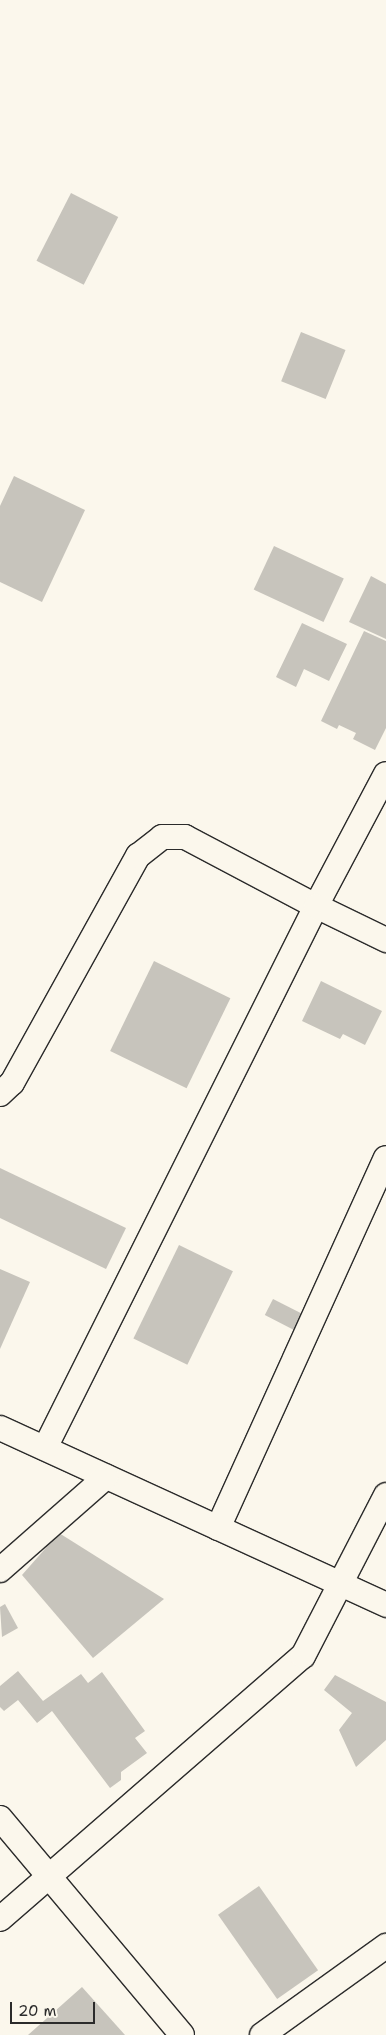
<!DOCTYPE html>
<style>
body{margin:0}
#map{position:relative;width:386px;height:2035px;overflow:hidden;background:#fbf7ec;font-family:"Shantell Sans",sans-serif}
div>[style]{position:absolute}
.building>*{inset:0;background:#c7c4bc;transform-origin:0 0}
.roads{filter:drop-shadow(1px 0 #2b2b2b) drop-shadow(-1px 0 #2b2b2b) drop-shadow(0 1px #2b2b2b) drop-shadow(0 -1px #2b2b2b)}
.minor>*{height:24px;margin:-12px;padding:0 12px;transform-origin:12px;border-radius:12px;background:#fbf7ec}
span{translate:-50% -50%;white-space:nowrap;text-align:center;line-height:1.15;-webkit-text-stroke:5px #fbf7ec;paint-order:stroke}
.scale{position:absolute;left:10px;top:2002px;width:85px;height:22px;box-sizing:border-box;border:2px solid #2b2b2b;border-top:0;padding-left:6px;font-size:15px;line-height:18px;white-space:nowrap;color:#2b2b2b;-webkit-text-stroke:4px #fbf7ec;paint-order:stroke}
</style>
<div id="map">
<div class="building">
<div style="left:71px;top:193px;width:53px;height:76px;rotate:27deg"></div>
<div style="left:301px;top:332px;width:48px;height:53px;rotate:22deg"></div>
<div style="clip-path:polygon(14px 476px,85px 510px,42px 602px,0 582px,0 506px)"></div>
<div style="left:274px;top:546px;width:77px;height:48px;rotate:25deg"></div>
<div style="clip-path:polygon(371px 576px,386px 584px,386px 639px,349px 622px)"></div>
<div style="clip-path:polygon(302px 623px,347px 644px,329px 681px,304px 669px,296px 687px,276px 677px)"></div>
<div style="clip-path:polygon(364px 631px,386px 641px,386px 728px,375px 750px,353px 739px,356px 733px,339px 725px,337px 729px,321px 721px)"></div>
<div style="left:154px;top:961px;width:85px;height:100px;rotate:26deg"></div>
<div style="clip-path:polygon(321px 981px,382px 1011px,365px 1045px,343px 1034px,340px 1039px,302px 1021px)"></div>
<div style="clip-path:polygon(0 1168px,126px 1228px,106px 1269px,0 1218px)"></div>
<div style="left:179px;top:1245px;width:60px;height:104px;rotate:26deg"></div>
<div style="clip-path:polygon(0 1269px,30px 1282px,0 1349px)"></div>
<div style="left:273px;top:1299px;width:36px;height:18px;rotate:27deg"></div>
<div style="clip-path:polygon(59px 1533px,164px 1599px,93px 1658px,22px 1575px)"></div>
<div style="clip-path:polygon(5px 1604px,18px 1628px,2px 1637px,0 1607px)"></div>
<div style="clip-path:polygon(18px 1671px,43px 1701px,81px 1674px,88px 1683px,102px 1672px,145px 1731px,135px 1738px,147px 1753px,121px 1772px,121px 1780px,110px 1788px,52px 1711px,37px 1723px,18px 1700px,4px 1711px,0 1707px,0 1686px)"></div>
<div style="clip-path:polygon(335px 1675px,386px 1702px,386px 1740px,356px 1767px,339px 1730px,352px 1713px,324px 1690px)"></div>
<div style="left:259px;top:1886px;width:103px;height:50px;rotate:55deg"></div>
<div style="clip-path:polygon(82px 1987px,125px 2035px,28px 2035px)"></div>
</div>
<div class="roads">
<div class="minor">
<div style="left:0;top:1094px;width:16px;rotate:-43deg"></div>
<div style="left:12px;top:1083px;width:260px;rotate:-61deg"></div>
<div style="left:138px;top:856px;width:31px;rotate:-38deg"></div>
<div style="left:162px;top:837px;width:23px"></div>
<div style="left:185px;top:837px;width:148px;rotate:27.8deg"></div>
<div style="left:316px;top:906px;width:149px;rotate:-62.1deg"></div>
<div style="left:0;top:1428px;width:425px;rotate:24.6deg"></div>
<div style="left:45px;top:1448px;width:606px;rotate:-63.43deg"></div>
<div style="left:316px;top:906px;width:78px;rotate:25.9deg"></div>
<div style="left:218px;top:1528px;width:406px;rotate:-65.6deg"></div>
<div style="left:0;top:1570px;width:141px;rotate:-41.3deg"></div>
<div style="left:0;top:1818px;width:283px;rotate:50deg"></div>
<div style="left:0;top:1919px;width:401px;rotate:-41deg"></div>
<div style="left:303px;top:1656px;width:181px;rotate:-62.7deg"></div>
<div style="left:262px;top:2035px;width:153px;rotate:-35.7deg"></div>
</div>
</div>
<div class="scale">20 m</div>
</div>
